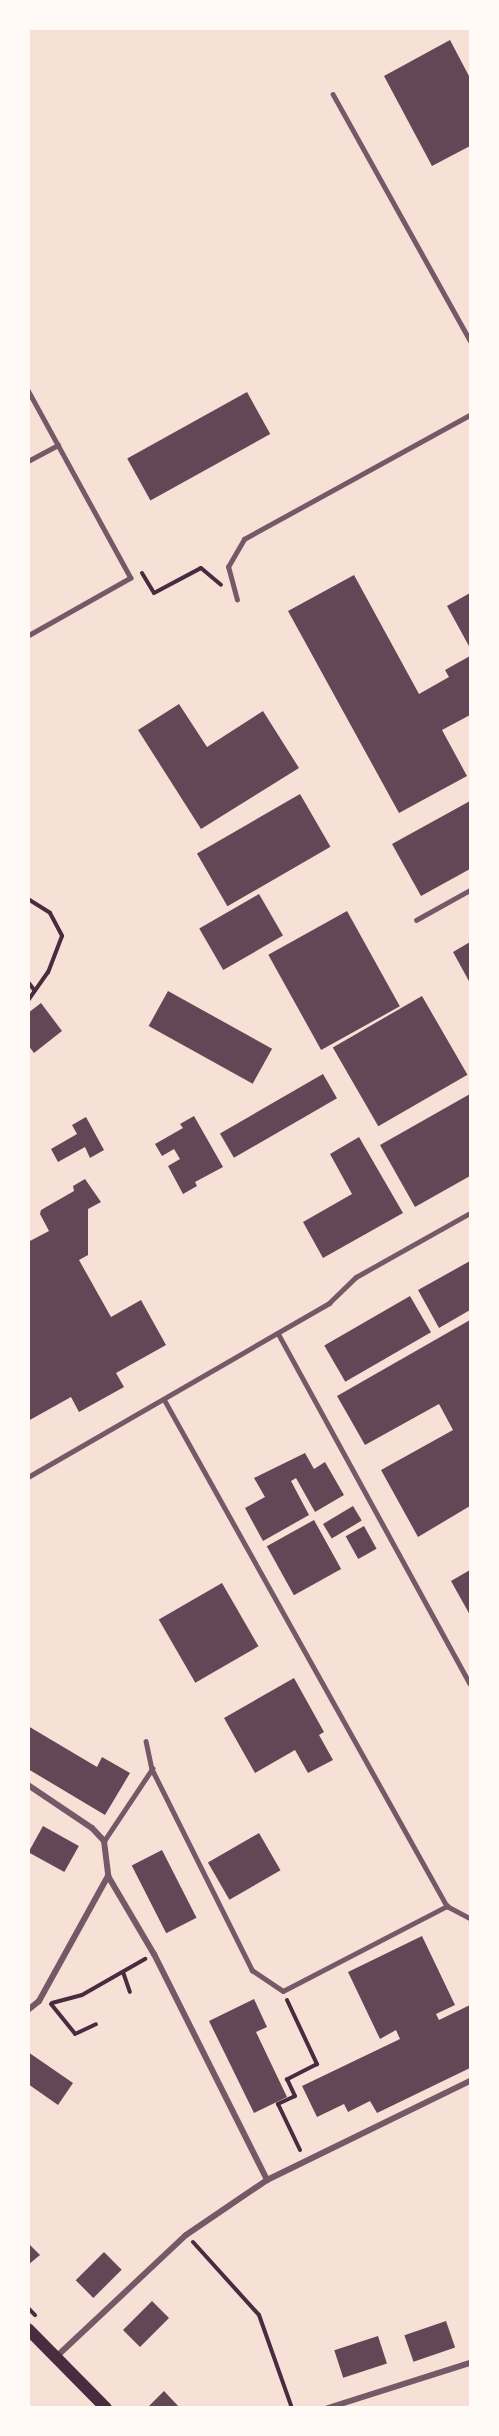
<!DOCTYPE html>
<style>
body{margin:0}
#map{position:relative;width:499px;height:2436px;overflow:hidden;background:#f7e1d7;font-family:"Archivo Narrow",sans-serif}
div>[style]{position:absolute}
.building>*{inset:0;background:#644757;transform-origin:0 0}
.path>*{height:4px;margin:-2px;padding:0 2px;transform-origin:2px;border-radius:2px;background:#4a2c40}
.service>*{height:4.5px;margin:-2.25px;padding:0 2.25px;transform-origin:2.25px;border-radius:2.25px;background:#755966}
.minor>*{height:6px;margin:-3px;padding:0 3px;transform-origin:3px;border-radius:3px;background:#755966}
.secondary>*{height:12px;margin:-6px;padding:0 6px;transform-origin:6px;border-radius:6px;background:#4a2c40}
span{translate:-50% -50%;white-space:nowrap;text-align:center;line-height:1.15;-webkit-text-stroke:6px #fffaf5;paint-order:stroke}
.frame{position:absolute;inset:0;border:30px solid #fffaf5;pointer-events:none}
</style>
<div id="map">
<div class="building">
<div style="clip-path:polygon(450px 40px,470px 78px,470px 146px,432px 166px,384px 76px)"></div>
<div style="left:247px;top:392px;width:48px;height:137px;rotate:61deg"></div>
<div style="clip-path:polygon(354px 575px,419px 694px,449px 677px,445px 670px,470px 656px,470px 715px,442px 730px,467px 776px,399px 813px,288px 611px)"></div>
<div style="clip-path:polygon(470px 593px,470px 648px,447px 606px)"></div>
<div style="clip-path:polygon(179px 704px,207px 747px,263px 711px,299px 768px,201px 829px,138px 730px)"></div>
<div style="left:300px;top:794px;width:61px;height:119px;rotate:60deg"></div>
<div style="clip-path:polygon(470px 801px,470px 869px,421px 896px,392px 844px)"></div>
<div style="left:259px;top:894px;width:48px;height:69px;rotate:60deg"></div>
<div style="left:347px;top:911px;width:109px;height:90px;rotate:61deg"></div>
<div style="clip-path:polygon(470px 942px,470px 983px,453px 952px)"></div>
<div style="left:168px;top:991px;width:119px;height:40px;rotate:29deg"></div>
<div style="left:422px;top:996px;width:91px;height:103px;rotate:60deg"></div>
<div style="clip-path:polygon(41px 1003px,62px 1031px,34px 1053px,28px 1045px,28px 1013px)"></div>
<div style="left:323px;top:1074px;width:28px;height:119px;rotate:60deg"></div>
<div style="clip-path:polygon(470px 1094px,470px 1176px,415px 1207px,380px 1145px)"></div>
<div style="clip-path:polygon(194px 1116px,223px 1167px,195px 1182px,197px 1186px,183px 1194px,168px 1166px,180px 1159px,174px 1149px,162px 1156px,155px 1144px,183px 1128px,180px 1124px)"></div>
<div style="clip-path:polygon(86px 1117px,104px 1150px,90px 1158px,85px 1147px,58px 1162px,51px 1149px,77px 1134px,72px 1125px)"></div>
<div style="clip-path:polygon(359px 1137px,403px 1213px,323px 1258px,303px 1222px,352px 1194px,330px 1154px)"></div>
<div style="clip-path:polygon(85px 1179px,101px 1202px,88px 1209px,88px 1255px,79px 1260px,111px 1317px,141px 1300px,166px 1345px,116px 1373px,124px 1387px,79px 1412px,71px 1397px,28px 1421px,28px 1242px,49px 1231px,40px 1214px,41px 1210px,74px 1191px,73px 1186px)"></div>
<div style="clip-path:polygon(470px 1261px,470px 1310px,439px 1328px,418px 1290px)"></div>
<div style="left:410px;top:1296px;width:42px;height:99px;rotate:60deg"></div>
<div style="clip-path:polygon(470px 1320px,470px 1506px,418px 1537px,381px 1470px,453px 1430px,439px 1404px,365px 1445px,337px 1396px)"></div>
<div style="clip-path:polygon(305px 1453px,314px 1469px,325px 1462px,344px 1495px,315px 1512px,296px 1478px,291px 1481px,309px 1515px,263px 1541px,245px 1508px,265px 1497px,254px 1478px)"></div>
<div style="left:353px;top:1506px;width:17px;height:35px;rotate:59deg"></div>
<div style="left:314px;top:1520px;width:56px;height:54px;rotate:61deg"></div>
<div style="left:364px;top:1526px;width:26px;height:21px;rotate:61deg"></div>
<div style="clip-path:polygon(470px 1570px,470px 1615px,451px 1581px)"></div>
<div style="left:222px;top:1583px;width:73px;height:73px;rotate:60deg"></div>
<div style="clip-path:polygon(294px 1678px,324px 1732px,319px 1735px,333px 1760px,308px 1773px,295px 1750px,255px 1773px,224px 1718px)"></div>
<div style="clip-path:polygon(28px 1726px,97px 1767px,102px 1757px,130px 1773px,105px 1815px,28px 1769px)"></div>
<div style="left:43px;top:1826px;width:41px;height:30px;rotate:29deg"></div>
<div style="left:259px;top:1833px;width:43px;height:59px;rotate:60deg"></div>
<div style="left:162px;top:1850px;width:76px;height:34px;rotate:63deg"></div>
<div style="clip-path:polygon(422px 1936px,455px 2005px,436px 2014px,439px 2020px,470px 2005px,470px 2068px,377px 2113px,370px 2101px,348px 2112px,344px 2104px,317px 2117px,302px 2086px,400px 2039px,396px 2030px,380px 2039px,348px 1972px)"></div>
<div style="clip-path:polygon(254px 1999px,267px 2027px,256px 2032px,287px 2097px,254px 2113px,209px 2021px)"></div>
<div style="clip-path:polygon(28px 2052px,73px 2083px,58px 2105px,28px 2084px)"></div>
<div style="clip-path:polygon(28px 2243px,40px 2255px,28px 2265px)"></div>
<div style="left:104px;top:2252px;width:25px;height:40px;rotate:45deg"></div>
<div style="left:152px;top:2301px;width:24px;height:41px;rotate:45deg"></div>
<div style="left:446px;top:2321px;width:28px;height:44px;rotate:71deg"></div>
<div style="left:378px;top:2336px;width:29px;height:46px;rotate:72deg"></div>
<div style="clip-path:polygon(164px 2391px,180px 2408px,147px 2408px)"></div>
</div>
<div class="path">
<div style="left:142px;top:573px;width:23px;rotate:59deg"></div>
<div style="left:154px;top:593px;width:53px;rotate:-28deg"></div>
<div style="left:201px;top:568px;width:26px;rotate:40deg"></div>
<div style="left:28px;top:899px;width:26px;rotate:32deg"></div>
<div style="left:50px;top:913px;width:26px;rotate:62deg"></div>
<div style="left:62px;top:936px;width:39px;rotate:111deg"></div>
<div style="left:48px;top:972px;width:35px;rotate:125deg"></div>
<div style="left:28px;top:982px;width:11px;rotate:52deg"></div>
<div style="left:123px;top:1972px;width:21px;rotate:71deg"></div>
<div style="left:287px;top:2000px;width:71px;rotate:64.9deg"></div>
<div style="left:317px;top:2064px;width:34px;rotate:153deg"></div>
<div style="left:287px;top:2079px;width:19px;rotate:65deg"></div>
<div style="left:295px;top:2096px;width:19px;rotate:155deg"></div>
<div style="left:278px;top:2104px;width:51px;rotate:64.4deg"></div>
<div style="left:52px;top:2003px;width:31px;rotate:-15deg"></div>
<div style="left:82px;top:1995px;width:73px;rotate:-29.7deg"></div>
<div style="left:51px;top:2004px;width:38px;rotate:51deg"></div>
<div style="left:75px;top:2034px;width:23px;rotate:-25deg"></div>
<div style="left:193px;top:2242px;width:98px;rotate:47.9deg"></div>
<div style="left:259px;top:2315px;width:99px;rotate:70.5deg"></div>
<div style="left:28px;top:2308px;width:10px;rotate:45deg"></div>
</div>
<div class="service">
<div style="left:333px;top:94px;width:282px;rotate:60.9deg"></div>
<div style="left:28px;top:390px;width:214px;rotate:61.3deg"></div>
<div style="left:131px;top:578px;width:118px;rotate:150.6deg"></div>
<div style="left:28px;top:461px;width:34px;rotate:-28deg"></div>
<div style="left:237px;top:600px;width:34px;rotate:-105deg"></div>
<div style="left:228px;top:567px;width:32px;rotate:-60deg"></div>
<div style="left:244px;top:539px;width:258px;rotate:-28.8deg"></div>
<div style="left:416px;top:920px;width:62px;rotate:-29.1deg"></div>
<div style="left:278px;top:1333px;width:399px;rotate:61.3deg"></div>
<div style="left:164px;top:1399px;width:581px;rotate:60.83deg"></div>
<div style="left:28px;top:1477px;width:348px;rotate:-30deg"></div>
<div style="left:329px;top:1303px;width:37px;rotate:-44deg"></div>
<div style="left:356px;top:1277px;width:131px;rotate:-29.3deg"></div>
<div style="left:146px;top:1741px;width:29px;rotate:78deg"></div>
<div style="left:152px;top:1769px;width:225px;rotate:63.5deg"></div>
<div style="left:252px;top:1970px;width:37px;rotate:34deg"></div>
<div style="left:283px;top:1991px;width:185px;rotate:-27.4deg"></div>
<div style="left:447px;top:1906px;width:26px;rotate:28deg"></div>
<div style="left:104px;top:1841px;width:87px;rotate:-56.3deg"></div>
</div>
<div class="minor">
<div style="left:28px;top:1785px;width:77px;rotate:33.9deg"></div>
<div style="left:92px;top:1828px;width:18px;rotate:47deg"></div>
<div style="left:104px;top:1841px;width:35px;rotate:83deg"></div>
<div style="left:108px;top:1876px;width:91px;rotate:59.5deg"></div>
<div style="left:154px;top:1954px;width:253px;rotate:63.4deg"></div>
<div style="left:28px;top:2010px;width:14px;rotate:-39deg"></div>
<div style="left:39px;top:2001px;width:143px;rotate:-61.1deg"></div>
<div style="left:56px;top:2357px;width:178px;rotate:-43.2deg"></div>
<div style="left:186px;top:2235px;width:98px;rotate:-34.2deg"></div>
<div style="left:267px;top:2180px;width:226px;rotate:-26deg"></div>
<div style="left:328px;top:2408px;width:149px;rotate:-17.6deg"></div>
</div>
<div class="secondary">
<div style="left:28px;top:2329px;width:111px;rotate:45.4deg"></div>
</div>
<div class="frame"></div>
</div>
